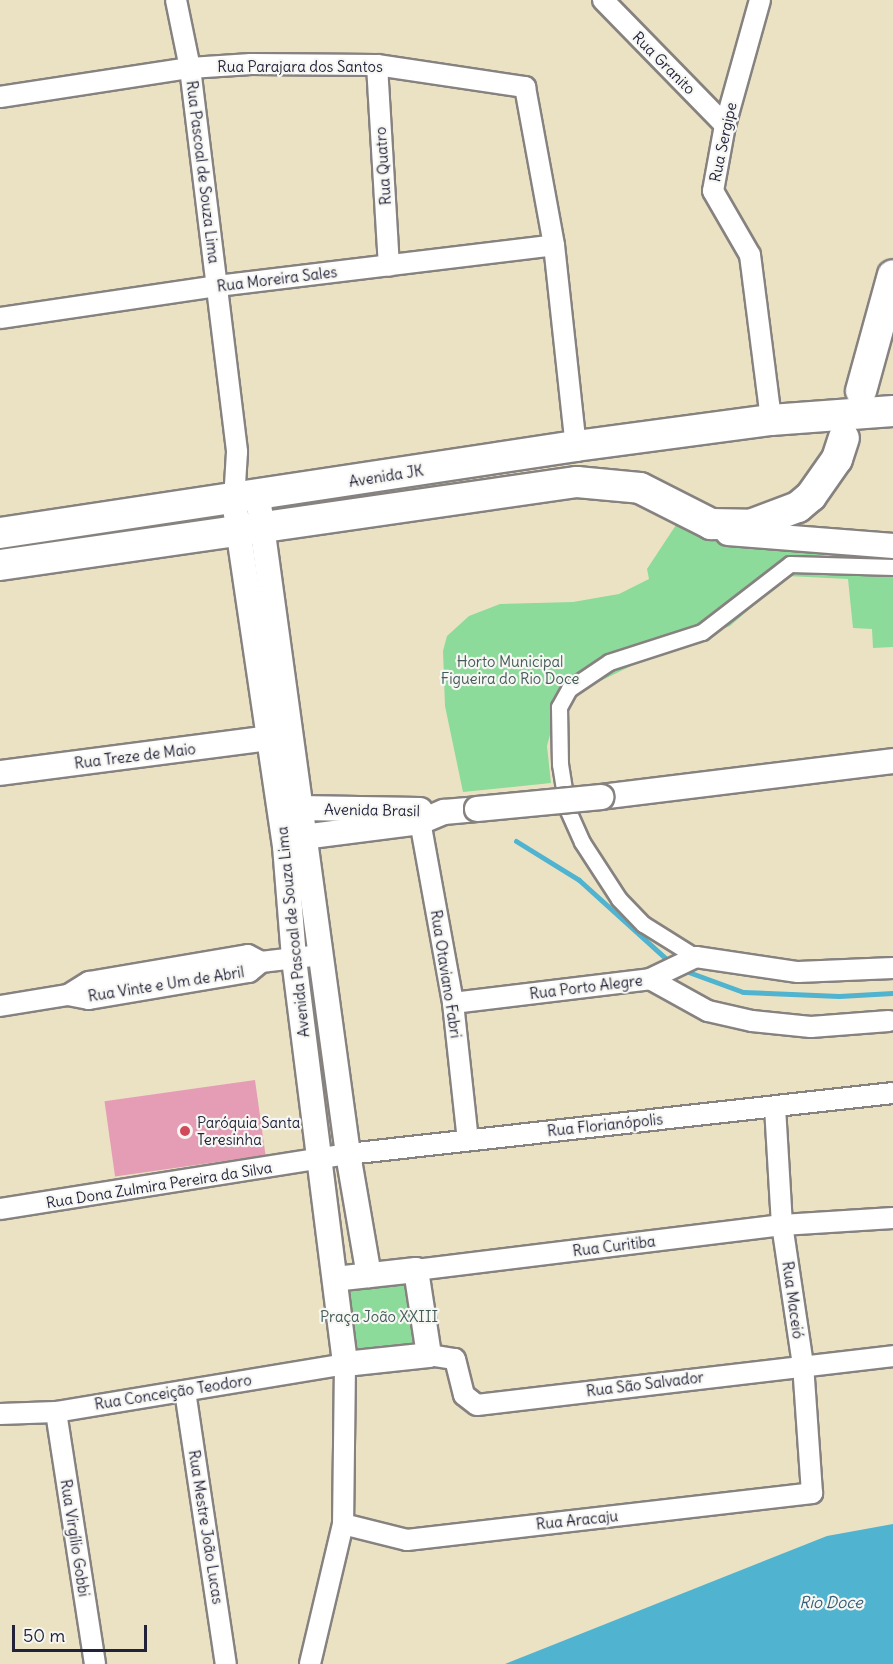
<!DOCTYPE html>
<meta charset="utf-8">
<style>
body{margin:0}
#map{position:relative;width:893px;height:1664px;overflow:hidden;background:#ebe2c4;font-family:Delius,sans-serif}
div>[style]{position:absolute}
.green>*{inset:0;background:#8cdb9a;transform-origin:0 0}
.water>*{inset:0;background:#50b3cf}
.stream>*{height:5px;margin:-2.5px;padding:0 2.5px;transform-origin:2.5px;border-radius:2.5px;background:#50b3cf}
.building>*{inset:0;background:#e59db6;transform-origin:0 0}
.roads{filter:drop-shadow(2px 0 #868280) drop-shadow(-2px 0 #868280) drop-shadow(0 2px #868280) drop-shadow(0 -2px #868280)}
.pedestrian>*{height:15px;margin:-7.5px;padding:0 7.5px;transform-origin:7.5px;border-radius:7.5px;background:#fff}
.minor>*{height:20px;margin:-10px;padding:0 10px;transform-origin:10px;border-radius:10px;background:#fff}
.tertiary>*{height:24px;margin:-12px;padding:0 12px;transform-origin:12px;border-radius:12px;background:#fff}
.primary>*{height:30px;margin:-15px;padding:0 15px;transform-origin:15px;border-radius:15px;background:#fff}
.bridges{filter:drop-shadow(2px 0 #868280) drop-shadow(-2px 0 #868280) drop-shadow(0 2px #868280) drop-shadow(0 -2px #868280)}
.tertiary-bridge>*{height:24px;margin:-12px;padding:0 12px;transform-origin:12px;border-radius:12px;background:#fff}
.dots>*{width:16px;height:16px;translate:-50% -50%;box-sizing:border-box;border:3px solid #f6f6f2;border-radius:50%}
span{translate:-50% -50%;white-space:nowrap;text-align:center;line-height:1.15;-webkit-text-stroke:4.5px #f6f6f2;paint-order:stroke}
.street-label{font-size:15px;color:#22223b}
.park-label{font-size:15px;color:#425a58}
.poi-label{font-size:15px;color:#22223b}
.left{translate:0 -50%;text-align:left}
.water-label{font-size:16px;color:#345c76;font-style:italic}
.scale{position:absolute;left:12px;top:1625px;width:135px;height:27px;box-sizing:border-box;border:3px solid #22223b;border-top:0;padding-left:8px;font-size:18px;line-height:21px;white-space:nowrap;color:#22223b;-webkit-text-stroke:4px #f6f6f2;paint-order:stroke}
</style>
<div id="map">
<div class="green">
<div style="clip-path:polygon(676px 525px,721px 543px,893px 557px,893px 647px,873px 648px,872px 629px,853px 628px,848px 579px,787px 576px,730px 626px,635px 664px,582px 690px,554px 720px,547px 746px,551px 783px,463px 792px,445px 706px,443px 651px,447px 636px,469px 616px,500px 604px,573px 602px,619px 594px,649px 579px,647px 569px)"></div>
<div style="left:409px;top:1279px;width:68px;height:68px;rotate:82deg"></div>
</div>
<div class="water">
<div style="clip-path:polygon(893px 1524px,893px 1664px,505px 1664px,827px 1536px)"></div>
</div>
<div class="stream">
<div style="left:516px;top:841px;width:74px;rotate:31.8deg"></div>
<div style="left:579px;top:880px;width:125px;rotate:42.1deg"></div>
<div style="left:683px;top:970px;width:64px;rotate:20.1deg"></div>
<div style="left:743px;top:992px;width:96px;rotate:2.4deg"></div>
<div style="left:839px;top:996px;width:54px;rotate:-3.2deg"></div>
</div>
<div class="building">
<div style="left:255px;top:1080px;width:76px;height:152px;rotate:82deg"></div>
</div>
<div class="roads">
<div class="pedestrian">
<div style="left:696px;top:957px;width:62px;rotate:-148.1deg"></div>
<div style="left:643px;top:924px;width:35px;rotate:-134deg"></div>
<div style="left:619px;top:899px;width:68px;rotate:-123deg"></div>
<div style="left:582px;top:842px;width:37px;rotate:-114deg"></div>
<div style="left:567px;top:808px;width:45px;rotate:-99deg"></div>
<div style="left:560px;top:764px;width:57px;rotate:-91deg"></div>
<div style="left:559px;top:707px;width:21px;rotate:-61deg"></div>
<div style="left:569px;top:689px;width:48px;rotate:-34deg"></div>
<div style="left:609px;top:662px;width:98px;rotate:-17.9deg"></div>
<div style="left:702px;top:632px;width:111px;rotate:-37.7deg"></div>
<div style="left:790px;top:564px;width:103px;rotate:1.7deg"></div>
</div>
<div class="minor">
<div style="left:176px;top:0;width:69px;rotate:78.4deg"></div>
<div style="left:190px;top:68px;width:387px;rotate:83deg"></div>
<div style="left:237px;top:452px;width:49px;rotate:93.5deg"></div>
<div style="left:603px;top:0;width:175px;rotate:45.7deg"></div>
<div style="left:760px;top:0;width:130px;rotate:105.6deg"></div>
<div style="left:725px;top:125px;width:67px;rotate:100.3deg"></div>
<div style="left:713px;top:191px;width:74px;rotate:60deg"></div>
<div style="left:750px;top:255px;width:166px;rotate:82.7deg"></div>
<div style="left:377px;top:65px;width:201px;rotate:86.6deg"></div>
<div style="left:0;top:97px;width:192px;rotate:-8.7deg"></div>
<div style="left:190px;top:68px;width:61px;rotate:-3.8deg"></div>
<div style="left:251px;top:64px;width:126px;rotate:0.5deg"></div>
<div style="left:377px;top:65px;width:150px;rotate:8.5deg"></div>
<div style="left:525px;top:87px;width:161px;rotate:79.6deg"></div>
<div style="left:554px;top:245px;width:202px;rotate:83.8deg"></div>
<div style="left:0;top:318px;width:219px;rotate:-8.4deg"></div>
<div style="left:217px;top:286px;width:339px;rotate:-6.9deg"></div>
<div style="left:418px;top:810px;width:196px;rotate:79.7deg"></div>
<div style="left:453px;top:1003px;width:138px;rotate:83.8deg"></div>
<div style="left:650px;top:979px;width:66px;rotate:28.9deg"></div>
<div style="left:708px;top:1011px;width:45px;rotate:12.8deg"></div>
<div style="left:752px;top:1021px;width:59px;rotate:5.8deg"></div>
<div style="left:811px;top:1027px;width:78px;rotate:-4.4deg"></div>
<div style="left:68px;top:995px;width:25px;rotate:-32deg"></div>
<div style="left:89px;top:982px;width:161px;rotate:-9.6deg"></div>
<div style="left:248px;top:955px;width:15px;rotate:28deg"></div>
<div style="left:261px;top:962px;width:60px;rotate:-6.7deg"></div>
<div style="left:453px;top:1003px;width:198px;rotate:-6.9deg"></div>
<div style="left:650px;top:979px;width:51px;rotate:-25.6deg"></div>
<div style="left:696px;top:957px;width:103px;rotate:8.4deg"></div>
<div style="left:798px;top:972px;width:95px;rotate:-2.4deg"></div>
<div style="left:0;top:1006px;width:69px;rotate:-9.2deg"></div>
<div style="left:68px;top:995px;width:21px;rotate:11deg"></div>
<div style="left:89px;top:999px;width:162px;rotate:-9.6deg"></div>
<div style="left:249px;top:972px;width:16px;rotate:-40deg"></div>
<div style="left:0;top:1209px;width:352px;rotate:-9deg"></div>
<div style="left:348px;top:1154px;width:548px;rotate:-6.39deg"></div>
<div style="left:416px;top:1270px;width:369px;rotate:-7deg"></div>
<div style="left:782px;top:1225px;width:111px;rotate:-3.6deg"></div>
<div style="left:429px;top:1355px;width:26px;rotate:9deg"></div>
<div style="left:455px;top:1359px;width:37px;rotate:76deg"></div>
<div style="left:464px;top:1395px;width:16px;rotate:38deg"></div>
<div style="left:477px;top:1405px;width:419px;rotate:-6.7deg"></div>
<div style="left:185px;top:1391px;width:276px;rotate:81.5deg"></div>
<div style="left:56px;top:1412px;width:255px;rotate:81.2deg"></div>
<div style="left:0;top:1414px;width:56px;rotate:-2deg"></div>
<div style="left:56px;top:1412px;width:293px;rotate:-9.4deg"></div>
<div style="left:345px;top:1364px;width:160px;rotate:90.7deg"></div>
<div style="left:343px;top:1524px;width:144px;rotate:103.3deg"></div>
<div style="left:343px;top:1524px;width:66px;rotate:14deg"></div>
<div style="left:407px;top:1540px;width:408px;rotate:-6.6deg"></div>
<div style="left:812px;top:1493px;width:128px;rotate:-94deg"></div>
<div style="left:803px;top:1365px;width:142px;rotate:-98.5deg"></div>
<div style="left:782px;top:1225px;width:119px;rotate:-93.4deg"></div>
</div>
<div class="tertiary">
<div style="left:258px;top:497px;width:663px;rotate:82.2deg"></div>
<div style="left:348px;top:1154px;width:123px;rotate:80.2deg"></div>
<div style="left:234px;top:501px;width:349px;rotate:81.6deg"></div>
<div style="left:285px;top:846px;width:113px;rotate:85.4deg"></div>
<div style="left:294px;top:959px;width:408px;rotate:82.8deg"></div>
<div style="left:345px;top:1364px;width:84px;rotate:-6.1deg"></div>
<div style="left:429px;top:1355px;width:86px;rotate:-98.7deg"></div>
<div style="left:416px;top:1270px;width:81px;rotate:173.7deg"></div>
<div style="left:728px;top:533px;width:166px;rotate:4.5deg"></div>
<div style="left:0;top:773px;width:288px;rotate:-7.4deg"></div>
<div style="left:601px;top:797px;width:294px;rotate:-7deg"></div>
<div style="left:299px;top:808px;width:121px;rotate:0.9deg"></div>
<div style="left:290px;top:844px;width:15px;rotate:-28deg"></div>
<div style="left:303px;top:837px;width:118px;rotate:-7.3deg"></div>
<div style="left:420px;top:822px;width:26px;rotate:-23deg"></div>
<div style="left:444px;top:812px;width:33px;rotate:-5deg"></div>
</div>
<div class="primary">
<div style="left:861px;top:391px;width:120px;rotate:-74.6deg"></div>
<div style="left:0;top:533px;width:583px;rotate:-8.59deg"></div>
<div style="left:576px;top:446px;width:197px;rotate:-7.6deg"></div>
<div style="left:771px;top:420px;width:122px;rotate:-4.2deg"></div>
<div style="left:0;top:565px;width:583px;rotate:-8.19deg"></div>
<div style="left:577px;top:482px;width:63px;rotate:5.4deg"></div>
<div style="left:640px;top:488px;width:80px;rotate:26.9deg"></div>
<div style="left:711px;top:524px;width:39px;rotate:1deg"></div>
<div style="left:750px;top:525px;width:51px;rotate:-20.6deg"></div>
<div style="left:798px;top:507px;width:17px;rotate:-40deg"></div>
<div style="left:811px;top:496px;width:45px;rotate:-54.9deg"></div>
<div style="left:837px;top:459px;width:22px;rotate:-72deg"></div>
</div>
</div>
<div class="bridges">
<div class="tertiary-bridge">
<div style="left:477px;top:809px;width:125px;rotate:-5.5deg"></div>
</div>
</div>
<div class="dots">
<div style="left:185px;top:1131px;background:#d1495b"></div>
</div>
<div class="street-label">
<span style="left:664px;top:63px;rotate:45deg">Rua Granito</span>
<span style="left:300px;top:67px">Rua Parajara dos Santos</span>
<span style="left:723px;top:142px;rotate:-78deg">Rua Sergipe</span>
<span style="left:383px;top:166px;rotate:-94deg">Rua Quatro</span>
<span style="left:203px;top:172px;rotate:83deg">Rua Pascoal de Souza Lima</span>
<span style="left:277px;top:279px;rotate:-7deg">Rua Moreira Sales</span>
<span style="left:386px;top:476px;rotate:-9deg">Avenida JK</span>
<span style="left:135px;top:756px;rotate:-7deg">Rua Treze de Maio</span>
<span style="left:372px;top:810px;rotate:1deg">Avenida Brasil</span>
<span style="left:293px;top:932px;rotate:-96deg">Avenida Pascoal de Souza Lima</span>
<span style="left:446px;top:974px;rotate:81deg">Rua Otaviano Fabri</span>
<span style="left:166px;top:984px;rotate:-9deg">Rua Vinte e Um de Abril</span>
<span style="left:586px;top:987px;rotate:-7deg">Rua Porto Alegre</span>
<span style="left:605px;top:1125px;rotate:-6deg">Rua Florianópolis</span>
<span style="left:159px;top:1185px;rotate:-9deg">Rua Dona Zulmira Pereira da Silva</span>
<span style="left:614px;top:1246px;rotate:-7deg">Rua Curitiba</span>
<span style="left:793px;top:1300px;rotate:82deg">Rua Maceió</span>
<span style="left:645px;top:1384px;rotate:-7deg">Rua São Salvador</span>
<span style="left:173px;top:1392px;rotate:-9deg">Rua Conceição Teodoro</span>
<span style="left:577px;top:1520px;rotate:-6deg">Rua Aracaju</span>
<span style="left:206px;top:1527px;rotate:81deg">Rua Mestre João Lucas</span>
<span style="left:75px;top:1538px;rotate:81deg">Rua Virgílio Gobbi</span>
</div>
<div class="park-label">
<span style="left:510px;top:670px">Horto Municipal<br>Figueira do Rio Doce</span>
<span style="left:379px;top:1317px">Praça João XXIII</span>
</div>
<div class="poi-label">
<span class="left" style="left:197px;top:1131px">Paróquia Santa<br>Teresinha</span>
</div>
<div class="water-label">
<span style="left:831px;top:1602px">Rio Doce</span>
</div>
<div class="scale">50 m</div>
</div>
